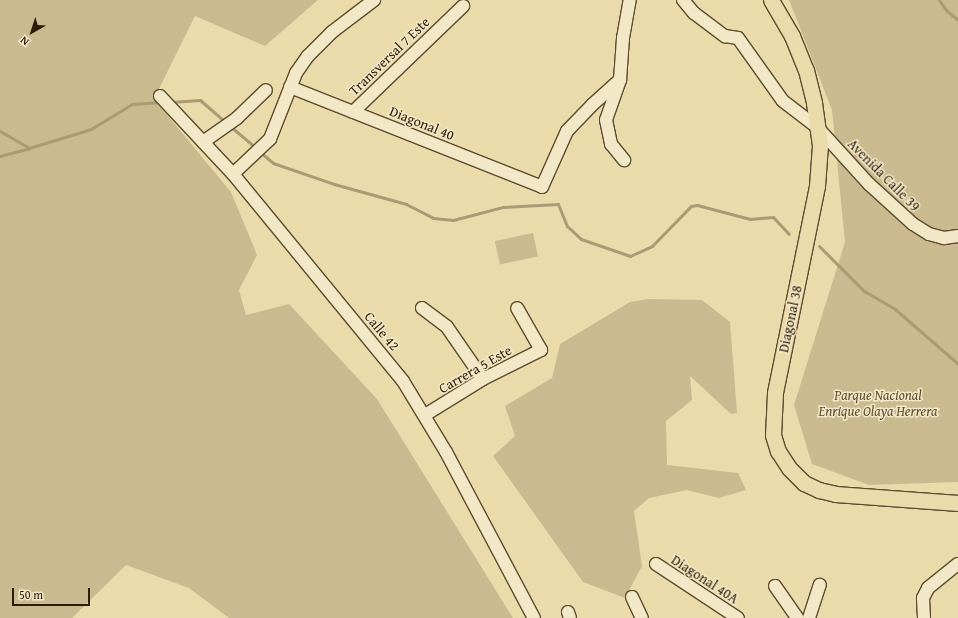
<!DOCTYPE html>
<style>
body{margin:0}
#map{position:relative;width:958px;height:618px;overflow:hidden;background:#ebdbab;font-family:"Gentium Book Plus",serif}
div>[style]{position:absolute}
.green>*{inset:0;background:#cbba8f;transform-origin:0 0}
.stream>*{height:3px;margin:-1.5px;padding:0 1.5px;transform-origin:1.5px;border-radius:1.5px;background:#ab9a73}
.roads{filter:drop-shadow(1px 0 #5d4b2e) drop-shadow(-1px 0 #5d4b2e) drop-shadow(0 1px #5d4b2e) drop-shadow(0 -1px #5d4b2e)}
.minor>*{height:12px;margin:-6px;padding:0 6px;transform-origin:6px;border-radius:6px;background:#f2e8c8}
.major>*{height:15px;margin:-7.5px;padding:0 7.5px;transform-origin:7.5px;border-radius:7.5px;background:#ebdbab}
span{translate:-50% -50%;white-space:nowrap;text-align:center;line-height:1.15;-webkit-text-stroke:3px #f2e8c8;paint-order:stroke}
.street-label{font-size:14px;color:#2e1b05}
.park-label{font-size:14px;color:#5d4b2e;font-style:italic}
.north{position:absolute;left:12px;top:12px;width:40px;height:40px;-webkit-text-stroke:3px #f2e8c8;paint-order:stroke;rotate:219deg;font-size:11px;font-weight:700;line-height:16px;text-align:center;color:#2e1b05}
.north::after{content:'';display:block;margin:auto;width:14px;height:18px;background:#2e1b05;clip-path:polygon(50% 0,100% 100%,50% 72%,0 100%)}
.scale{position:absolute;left:12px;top:588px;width:78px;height:18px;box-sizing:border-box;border:2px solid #2e1b05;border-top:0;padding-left:5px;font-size:12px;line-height:14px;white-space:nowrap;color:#2e1b05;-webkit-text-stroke:3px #f2e8c8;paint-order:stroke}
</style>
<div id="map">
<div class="green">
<div style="clip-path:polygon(0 0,318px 0,265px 46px,195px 16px,154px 99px,231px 192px,257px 255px,239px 290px,246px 315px,289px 304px,377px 399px,513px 618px,229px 618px,189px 588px,126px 565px,72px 618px,0 618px)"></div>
<div style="clip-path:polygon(789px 0,958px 0,958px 482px,869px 485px,812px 464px,794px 405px,845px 242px,832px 110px)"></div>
<div style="left:533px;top:233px;width:24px;height:39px;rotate:78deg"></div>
<div style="clip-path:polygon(648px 299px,702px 300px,730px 322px,737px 413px,731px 414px,690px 376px,692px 400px,666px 421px,667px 465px,738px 473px,746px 490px,719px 498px,687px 490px,649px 498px,634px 511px,642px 566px,625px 598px,583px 582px,493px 456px,515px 436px,505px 406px,552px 378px,560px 344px,630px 302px)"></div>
</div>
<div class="stream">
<div style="left:939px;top:0;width:14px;rotate:54deg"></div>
<div style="left:947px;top:11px;width:14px;rotate:39deg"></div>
<div style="left:171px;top:102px;width:29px;rotate:-4deg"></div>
<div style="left:200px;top:100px;width:33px;rotate:41deg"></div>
<div style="left:231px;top:127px;width:33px;rotate:40deg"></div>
<div style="left:0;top:131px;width:34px;rotate:30deg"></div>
<div style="left:29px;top:148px;width:65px;rotate:-17deg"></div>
<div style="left:91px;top:129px;width:48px;rotate:-31.4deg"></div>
<div style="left:132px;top:104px;width:29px;rotate:-4deg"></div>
<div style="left:260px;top:152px;width:17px;rotate:40deg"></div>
<div style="left:273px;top:163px;width:65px;rotate:19deg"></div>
<div style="left:334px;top:184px;width:75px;rotate:15.5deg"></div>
<div style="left:406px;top:204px;width:30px;rotate:27deg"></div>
<div style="left:433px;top:218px;width:20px;rotate:6deg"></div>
<div style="left:453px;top:220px;width:52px;rotate:-14.6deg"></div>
<div style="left:503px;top:207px;width:55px;rotate:-3.1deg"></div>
<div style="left:558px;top:204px;width:24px;rotate:68deg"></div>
<div style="left:567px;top:226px;width:19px;rotate:43deg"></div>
<div style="left:581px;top:239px;width:52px;rotate:19.1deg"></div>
<div style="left:630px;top:256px;width:24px;rotate:-24deg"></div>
<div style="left:652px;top:246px;width:56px;rotate:-45.7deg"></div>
<div style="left:691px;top:206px;width:6px;rotate:-9deg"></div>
<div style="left:697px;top:205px;width:55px;rotate:14.8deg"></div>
<div style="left:750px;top:219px;width:23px;rotate:-5deg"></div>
<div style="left:773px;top:217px;width:23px;rotate:47deg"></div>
<div style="left:0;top:156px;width:30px;rotate:-15deg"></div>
<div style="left:819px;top:246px;width:64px;rotate:45deg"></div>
<div style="left:864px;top:291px;width:36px;rotate:30deg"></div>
<div style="left:895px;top:309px;width:84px;rotate:41.1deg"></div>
</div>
<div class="roads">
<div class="minor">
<div style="left:683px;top:0;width:17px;rotate:50deg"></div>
<div style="left:694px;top:13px;width:39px;rotate:37deg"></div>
<div style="left:725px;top:36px;width:13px;rotate:9deg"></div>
<div style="left:738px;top:38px;width:77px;rotate:54.5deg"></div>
<div style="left:783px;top:101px;width:44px;rotate:37.6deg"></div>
<div style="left:818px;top:128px;width:76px;rotate:47.7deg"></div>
<div style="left:869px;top:184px;width:59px;rotate:42.3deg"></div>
<div style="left:913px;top:224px;width:19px;rotate:32deg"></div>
<div style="left:929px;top:234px;width:16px;rotate:15deg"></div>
<div style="left:944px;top:238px;width:14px;rotate:-8deg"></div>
<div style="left:620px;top:80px;width:42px;rotate:109.3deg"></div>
<div style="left:606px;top:120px;width:25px;rotate:78deg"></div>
<div style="left:611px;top:144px;width:21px;rotate:51deg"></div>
<div style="left:290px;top:87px;width:271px;rotate:21.6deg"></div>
<div style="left:542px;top:187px;width:61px;rotate:-65.9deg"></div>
<div style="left:567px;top:131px;width:36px;rotate:-46deg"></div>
<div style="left:592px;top:105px;width:38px;rotate:-42deg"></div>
<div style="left:620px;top:80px;width:42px;rotate:-85.9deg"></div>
<div style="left:623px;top:38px;width:39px;rotate:-80deg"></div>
<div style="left:160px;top:96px;width:107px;rotate:46.9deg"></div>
<div style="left:233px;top:174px;width:268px;rotate:50.6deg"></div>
<div style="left:403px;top:381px;width:83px;rotate:58.8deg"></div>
<div style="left:446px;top:452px;width:188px;rotate:62.1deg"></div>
<div style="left:353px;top:112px;width:153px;rotate:-43.9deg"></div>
<div style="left:203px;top:142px;width:42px;rotate:-35.2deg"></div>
<div style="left:237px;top:118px;width:40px;rotate:-44deg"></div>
<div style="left:233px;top:174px;width:51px;rotate:-43.4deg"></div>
<div style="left:270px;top:139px;width:71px;rotate:-68.5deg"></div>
<div style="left:296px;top:73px;width:21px;rotate:-55deg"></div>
<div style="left:308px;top:56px;width:34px;rotate:-45deg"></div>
<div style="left:332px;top:32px;width:53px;rotate:-37.3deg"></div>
<div style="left:422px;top:308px;width:31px;rotate:37deg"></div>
<div style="left:447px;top:327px;width:63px;rotate:55.3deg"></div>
<div style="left:425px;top:415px;width:68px;rotate:-31.8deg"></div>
<div style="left:483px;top:379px;width:65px;rotate:-26.6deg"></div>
<div style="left:541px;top:350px;width:48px;rotate:-119.7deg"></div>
<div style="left:656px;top:564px;width:98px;rotate:33.4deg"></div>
<div style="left:775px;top:586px;width:39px;rotate:55deg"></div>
<div style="left:632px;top:597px;width:23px;rotate:65deg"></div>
<div style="left:568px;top:612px;width:6px;rotate:72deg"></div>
<div style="left:809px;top:618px;width:35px;rotate:-72deg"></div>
<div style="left:924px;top:618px;width:20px;rotate:-93deg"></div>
<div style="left:923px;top:598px;width:11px;rotate:-63deg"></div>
<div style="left:928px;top:588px;width:38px;rotate:-39deg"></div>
</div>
<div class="major">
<div style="left:771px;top:0;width:42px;rotate:59.7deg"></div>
<div style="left:792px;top:36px;width:37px;rotate:68deg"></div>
<div style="left:806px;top:70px;width:34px;rotate:76deg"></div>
<div style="left:814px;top:103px;width:42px;rotate:81.9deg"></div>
<div style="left:820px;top:145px;width:41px;rotate:94.2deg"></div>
<div style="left:817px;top:186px;width:211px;rotate:101.5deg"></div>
<div style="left:775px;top:393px;width:42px;rotate:92.7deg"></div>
<div style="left:773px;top:435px;width:17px;rotate:73deg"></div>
<div style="left:778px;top:451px;width:20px;rotate:57deg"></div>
<div style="left:789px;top:468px;width:21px;rotate:45deg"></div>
<div style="left:804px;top:483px;width:17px;rotate:25deg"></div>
<div style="left:819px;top:490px;width:17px;rotate:13deg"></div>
<div style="left:836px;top:494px;width:122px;rotate:4.2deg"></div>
</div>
</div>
<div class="street-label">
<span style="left:389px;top:56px;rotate:-44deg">Transversal 7 Este</span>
<span style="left:422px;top:123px;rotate:22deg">Diagonal 40</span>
<span style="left:884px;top:175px;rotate:45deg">Avenida Calle 39</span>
<span style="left:790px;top:319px;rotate:-78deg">Diagonal 38</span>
<span style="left:382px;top:331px;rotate:50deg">Calle 42</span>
<span style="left:475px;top:369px;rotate:-30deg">Carrera 5 Este</span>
<span style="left:705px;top:579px;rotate:33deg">Diagonal 40A</span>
</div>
<div class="park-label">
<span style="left:878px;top:403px">Parque Nacional<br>Enrique Olaya Herrera</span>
</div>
<div class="north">N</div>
<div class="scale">50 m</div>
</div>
